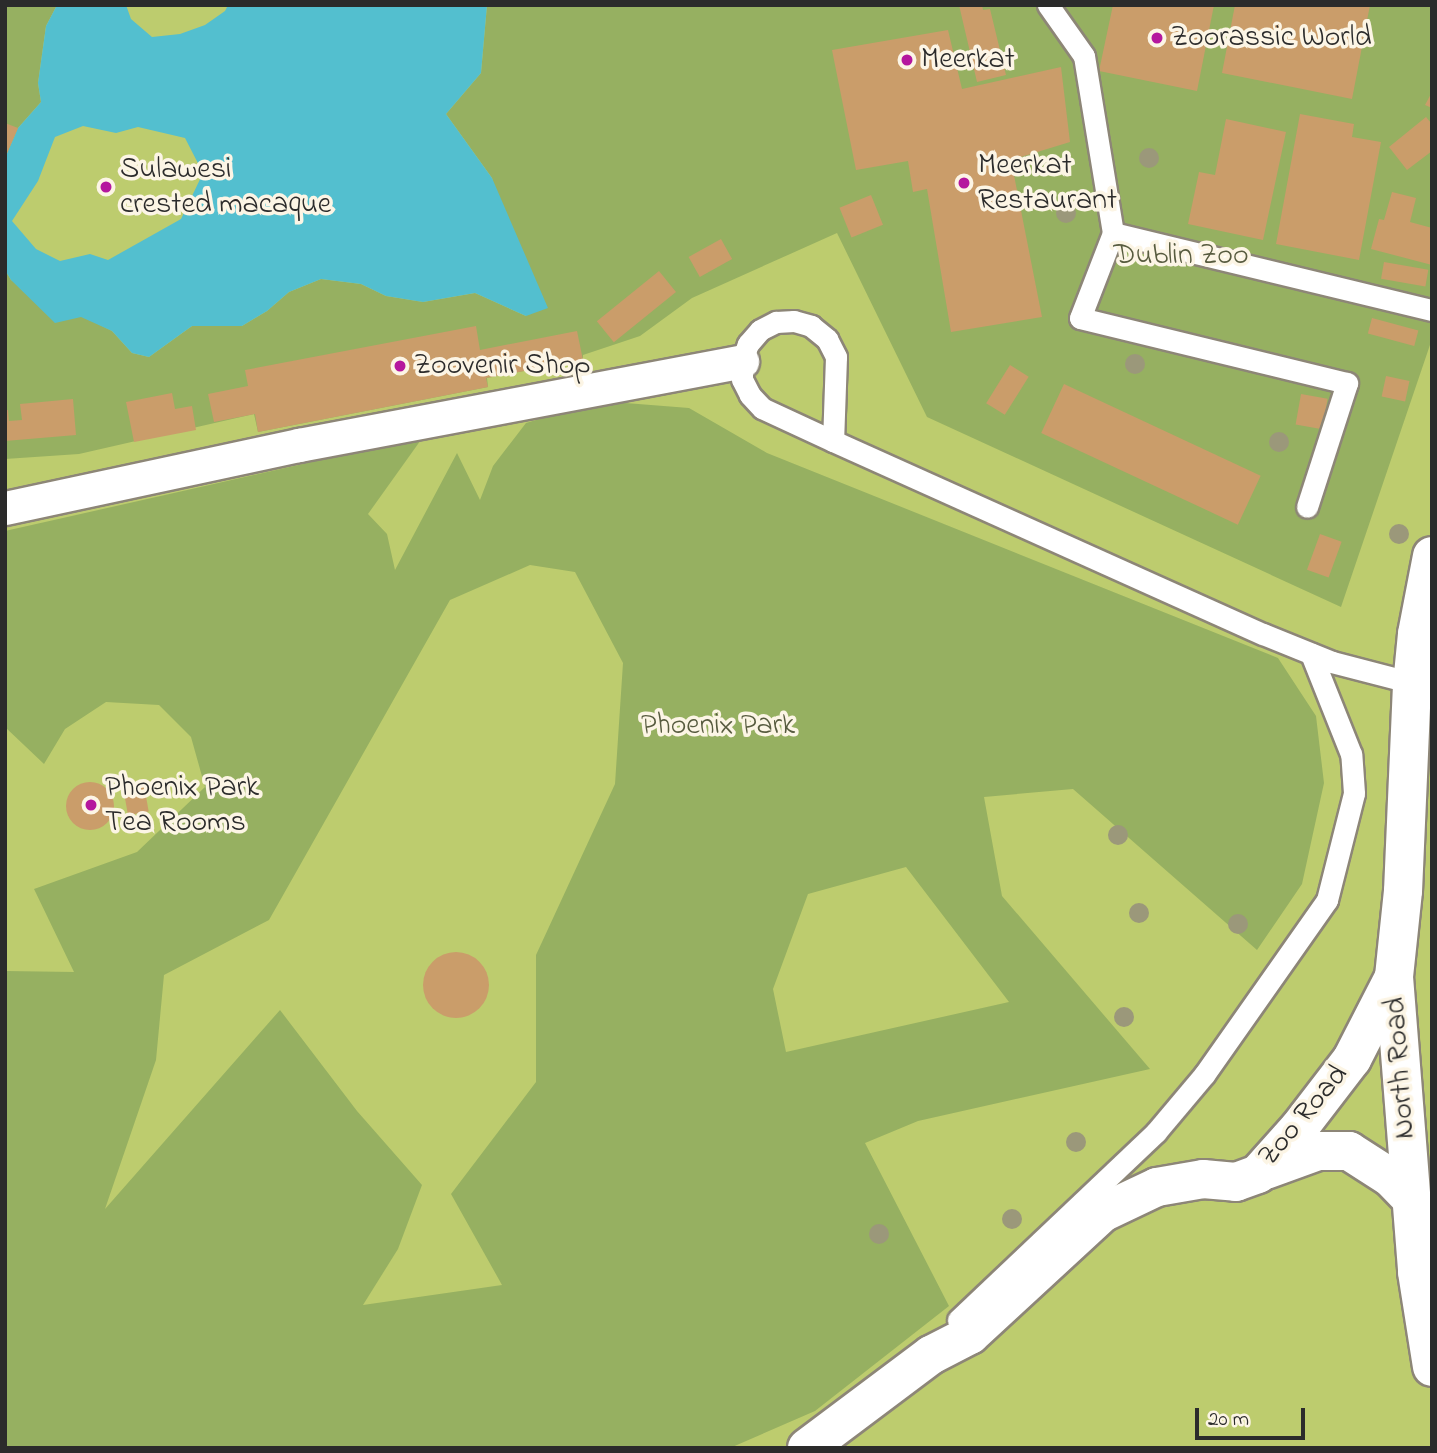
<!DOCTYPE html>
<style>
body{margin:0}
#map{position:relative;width:1437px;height:1453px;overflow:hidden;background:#efe2c3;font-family:"Indie Flower",sans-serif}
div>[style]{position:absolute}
.green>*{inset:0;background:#bdcc6e;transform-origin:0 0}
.forest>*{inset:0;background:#96b061}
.water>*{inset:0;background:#53bfcf}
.building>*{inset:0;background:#ca9d6a;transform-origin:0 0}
.round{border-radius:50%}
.roads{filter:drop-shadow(2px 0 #8d8677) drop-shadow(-2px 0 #8d8677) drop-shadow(0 2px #8d8677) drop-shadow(0 -2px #8d8677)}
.service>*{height:21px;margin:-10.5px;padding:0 10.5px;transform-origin:10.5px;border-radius:10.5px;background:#fff}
.pedestrian>*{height:33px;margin:-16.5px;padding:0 16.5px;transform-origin:16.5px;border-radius:16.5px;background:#fff}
.minor>*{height:38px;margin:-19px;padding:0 19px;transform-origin:19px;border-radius:19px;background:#fff}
.trees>*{width:20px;height:20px;margin:-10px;border-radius:50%;background:#9b987a}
.dots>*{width:19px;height:19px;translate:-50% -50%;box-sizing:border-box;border:4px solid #fcf5e5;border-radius:50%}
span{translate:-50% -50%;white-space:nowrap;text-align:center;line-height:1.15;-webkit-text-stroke:7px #fcf5e5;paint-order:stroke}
.poi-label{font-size:30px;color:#2b2b2b}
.left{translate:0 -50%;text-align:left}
.park-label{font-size:30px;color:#575b3f}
.street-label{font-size:30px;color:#2b2b2b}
.frame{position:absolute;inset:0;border:7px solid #2b2b2b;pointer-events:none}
.scale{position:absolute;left:1195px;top:1408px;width:110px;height:32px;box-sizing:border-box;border:4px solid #2b2b2b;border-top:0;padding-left:9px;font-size:21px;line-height:24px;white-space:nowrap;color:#2b2b2b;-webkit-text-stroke:5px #fcf5e5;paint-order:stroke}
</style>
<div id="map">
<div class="green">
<div style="left:5px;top:5px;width:1427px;height:1443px"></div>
</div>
<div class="forest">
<div style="clip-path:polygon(5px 5px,57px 5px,46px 26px,38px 83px,41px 102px,18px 128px,5px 158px)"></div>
<div style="clip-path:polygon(487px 5px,1432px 5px,1432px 339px,1341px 607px,927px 417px,837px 233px,692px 298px,640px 336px,583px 355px,583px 360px,487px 378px,488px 387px,258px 432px,254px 414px,79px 454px,5px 459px,5px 270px,11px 280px,112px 331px,132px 353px,149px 357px,192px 326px,242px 326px,267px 311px,289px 292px,321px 279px,361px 284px,386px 296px,423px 302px,475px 293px,526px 316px,492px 178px,446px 114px,481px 73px)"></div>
<div style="clip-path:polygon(evenodd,600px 401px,689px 408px,767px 453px,1278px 658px,1316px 716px,1324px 783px,1302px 884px,1257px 950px,1073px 789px,984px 797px,1002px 896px,1150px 1069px,918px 1121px,865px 1143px,949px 1306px,815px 1411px,730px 1448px,5px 1448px,5px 971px,74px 972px,34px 889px,137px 852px,205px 787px,191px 737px,159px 705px,106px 702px,65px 729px,44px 764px,5px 727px,5px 531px,423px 437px,368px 514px,387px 534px,395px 570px,457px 453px,480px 500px,493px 466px,526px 423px,600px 401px,530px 565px,575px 572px,623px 663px,615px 784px,536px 955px,536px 1082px,451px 1194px,502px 1285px,363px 1305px,398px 1249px,422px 1185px,357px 1111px,280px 1010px,105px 1209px,156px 1060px,164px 975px,269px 920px,450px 600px,530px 565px,600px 401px,906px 867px,1009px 1002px,786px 1052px,773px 989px,808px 894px,906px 867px)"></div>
</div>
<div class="water">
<div style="clip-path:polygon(evenodd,57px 5px,126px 5px,131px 19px,152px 37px,180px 34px,205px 25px,225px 11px,228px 5px,487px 5px,481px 73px,446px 114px,492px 178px,548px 308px,526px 316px,475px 293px,423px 302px,386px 296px,361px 284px,321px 279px,289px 292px,267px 311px,242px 326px,192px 326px,149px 357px,132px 353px,112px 331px,81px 317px,55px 323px,11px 280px,5px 270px,5px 158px,18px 128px,41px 102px,38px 83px,46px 26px,57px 5px,83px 126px,116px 133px,138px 127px,185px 138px,203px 173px,181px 219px,108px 260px,90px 254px,60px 261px,36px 249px,12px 221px,38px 181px,55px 137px,83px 126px)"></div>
</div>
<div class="building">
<div style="clip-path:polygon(959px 5px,982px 5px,983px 10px,990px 9px,1006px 75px,977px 82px)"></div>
<div style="clip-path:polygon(1113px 5px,1214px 5px,1197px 91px,1099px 71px)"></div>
<div style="clip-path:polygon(1235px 5px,1370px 5px,1352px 99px,1222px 73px)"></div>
<div style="clip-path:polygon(948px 30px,962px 89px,1061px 67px,1070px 142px,1011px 160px,1042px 317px,951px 332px,927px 189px,913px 192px,908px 161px,856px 170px,832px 50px)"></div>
<div style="clip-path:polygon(1432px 92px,1432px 108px,1425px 105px)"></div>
<div style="clip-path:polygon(1300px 114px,1354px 124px,1352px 137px,1381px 142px,1359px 260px,1276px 244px)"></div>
<div style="clip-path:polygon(1426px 117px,1432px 124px,1432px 151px,1407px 170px,1389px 147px)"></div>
<div style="clip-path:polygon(1226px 119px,1286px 132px,1263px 240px,1188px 224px,1199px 172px,1215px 175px)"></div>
<div style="clip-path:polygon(5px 123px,18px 128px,5px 158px)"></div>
<div style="clip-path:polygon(1392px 192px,1416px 198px,1410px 222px,1432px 228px,1432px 265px,1371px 249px,1379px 219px,1384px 220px)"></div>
<div style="left:871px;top:195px;width:32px;height:34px;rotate:68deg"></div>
<div style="left:721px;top:239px;width:23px;height:37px;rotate:61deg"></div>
<div style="left:1384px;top:262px;width:45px;height:17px;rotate:10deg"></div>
<div style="left:659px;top:271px;width:27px;height:80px;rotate:51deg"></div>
<div style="left:1372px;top:318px;width:48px;height:16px;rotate:15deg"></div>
<div style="clip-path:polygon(476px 326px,480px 350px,577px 331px,583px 360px,486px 378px,488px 387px,258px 432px,255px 414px,214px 422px,208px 394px,248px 386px,245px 370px)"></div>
<div style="left:1010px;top:365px;width:22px;height:45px;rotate:32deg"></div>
<div style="left:1386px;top:376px;width:24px;height:21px;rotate:12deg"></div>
<div style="left:1064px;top:384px;width:217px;height:54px;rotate:25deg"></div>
<div style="clip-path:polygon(172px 393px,175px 409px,192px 406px,196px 430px,134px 442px,126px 402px)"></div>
<div style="left:1301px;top:394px;width:27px;height:31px;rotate:10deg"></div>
<div style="clip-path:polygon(73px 399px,76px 435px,5px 441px,5px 410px,8px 410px,9px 421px,22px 420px,20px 404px)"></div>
<div style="left:1320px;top:534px;width:23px;height:38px;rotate:20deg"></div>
<div class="round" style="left:66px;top:782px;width:48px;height:48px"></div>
<div style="left:144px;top:785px;width:27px;height:21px;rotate:80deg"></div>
<div class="round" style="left:423px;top:952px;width:66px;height:66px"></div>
</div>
<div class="roads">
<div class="service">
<div style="left:1048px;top:5px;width:62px;rotate:54.8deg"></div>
<div style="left:1084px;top:56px;width:179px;rotate:80.7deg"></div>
<div style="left:1113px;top:233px;width:328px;rotate:13.6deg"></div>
<div style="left:1113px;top:233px;width:91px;rotate:111.2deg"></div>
<div style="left:1080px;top:318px;width:275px;rotate:13.7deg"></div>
<div style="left:1347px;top:383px;width:130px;rotate:107.9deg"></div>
<div style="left:794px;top:321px;width:18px;rotate:16deg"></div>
<div style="left:811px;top:326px;width:21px;rotate:39deg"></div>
<div style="left:827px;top:339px;width:20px;rotate:63deg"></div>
<div style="left:836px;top:357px;width:84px;rotate:92deg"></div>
<div style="left:833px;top:441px;width:78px;rotate:-155.1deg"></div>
<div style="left:762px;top:408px;width:18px;rotate:-133deg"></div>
<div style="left:750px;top:395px;width:18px;rotate:-117deg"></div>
<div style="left:742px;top:379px;width:18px;rotate:-90deg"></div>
<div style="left:742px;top:361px;width:18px;rotate:-71deg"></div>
<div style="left:748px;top:344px;width:18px;rotate:-49deg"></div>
<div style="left:760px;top:330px;width:18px;rotate:-27deg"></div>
<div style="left:776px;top:322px;width:18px;rotate:-3deg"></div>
<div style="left:833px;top:441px;width:471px;rotate:24.2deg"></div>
<div style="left:1263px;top:634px;width:74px;rotate:22.1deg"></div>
<div style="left:1332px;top:662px;width:103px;rotate:14.6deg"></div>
<div style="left:958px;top:1320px;width:273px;rotate:-43.5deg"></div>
<div style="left:1156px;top:1132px;width:75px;rotate:-49.9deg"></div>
<div style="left:1204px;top:1075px;width:214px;rotate:-54.9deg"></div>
<div style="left:1327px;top:900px;width:110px;rotate:-75.8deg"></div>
<div style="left:1354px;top:793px;width:39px;rotate:-94deg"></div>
<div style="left:1351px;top:754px;width:108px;rotate:-111.8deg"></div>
</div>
<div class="pedestrian">
<div style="left:5px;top:508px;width:301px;rotate:-12.1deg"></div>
<div style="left:299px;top:445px;width:451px;rotate:-10.7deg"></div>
</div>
<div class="minor">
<div style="left:1432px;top:556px;width:79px;rotate:100.9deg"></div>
<div style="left:1417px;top:634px;width:51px;rotate:95.6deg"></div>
<div style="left:1412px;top:685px;width:206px;rotate:92.5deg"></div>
<div style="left:1403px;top:891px;width:86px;rotate:96deg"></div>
<div style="left:1394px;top:977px;width:296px;rotate:85.5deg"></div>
<div style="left:1417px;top:1272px;width:96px;rotate:81deg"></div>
<div style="left:1266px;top:1170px;width:55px;rotate:-20.1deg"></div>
<div style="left:1318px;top:1151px;width:31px"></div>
<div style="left:1349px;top:1151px;width:50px;rotate:32.7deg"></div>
<div style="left:1391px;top:1178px;width:30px;rotate:46deg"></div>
<div style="left:807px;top:1448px;width:155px;rotate:-36.9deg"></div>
<div style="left:931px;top:1355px;width:44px;rotate:-27.1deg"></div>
<div style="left:970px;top:1335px;width:180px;rotate:-42.7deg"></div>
<div style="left:1102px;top:1213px;width:61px;rotate:-25.3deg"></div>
<div style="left:1157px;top:1187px;width:47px;rotate:-9.9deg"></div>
<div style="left:1203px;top:1179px;width:33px;rotate:5deg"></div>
<div style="left:1236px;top:1182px;width:23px;rotate:-20deg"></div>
<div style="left:1258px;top:1174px;width:62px;rotate:-48.3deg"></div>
<div style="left:1299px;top:1128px;width:87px;rotate:-52.5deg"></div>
<div style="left:1352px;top:1059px;width:90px;rotate:-62.9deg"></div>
</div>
</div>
<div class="trees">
<div style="left:1149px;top:158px"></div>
<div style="left:1066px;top:213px"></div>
<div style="left:1135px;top:364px"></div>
<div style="left:1279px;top:442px"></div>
<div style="left:1399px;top:534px"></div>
<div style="left:1118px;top:835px"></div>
<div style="left:1139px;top:913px"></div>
<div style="left:1238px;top:924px"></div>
<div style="left:1124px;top:1017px"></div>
<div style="left:1076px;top:1142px"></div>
<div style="left:1012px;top:1219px"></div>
<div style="left:879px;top:1234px"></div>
</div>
<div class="dots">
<div style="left:1157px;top:38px;background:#b5179e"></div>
<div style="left:907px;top:60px;background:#b5179e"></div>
<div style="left:964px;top:183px;background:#b5179e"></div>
<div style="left:106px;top:187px;background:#b5179e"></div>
<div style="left:400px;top:366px;background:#b5179e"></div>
<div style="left:91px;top:805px;background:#b5179e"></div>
</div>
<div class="poi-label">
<span class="left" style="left:1171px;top:38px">Zoorassic World</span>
<span class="left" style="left:921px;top:60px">Meerkat</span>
<span class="left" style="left:978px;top:183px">Meerkat<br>Restaurant</span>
<span class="left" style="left:120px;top:187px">Sulawesi<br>crested macaque</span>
<span class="left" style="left:414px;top:366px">Zoovenir Shop</span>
<span class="left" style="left:105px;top:805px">Phoenix Park<br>Tea Rooms</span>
</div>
<div class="park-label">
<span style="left:1181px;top:256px">Dublin Zoo</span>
<span style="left:718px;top:726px">Phoenix Park</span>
</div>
<div class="street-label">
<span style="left:1401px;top:1068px;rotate:-94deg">North Road</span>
<span style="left:1304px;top:1116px;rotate:-50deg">Zoo Road</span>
</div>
<div class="frame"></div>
<div class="scale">20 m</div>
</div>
